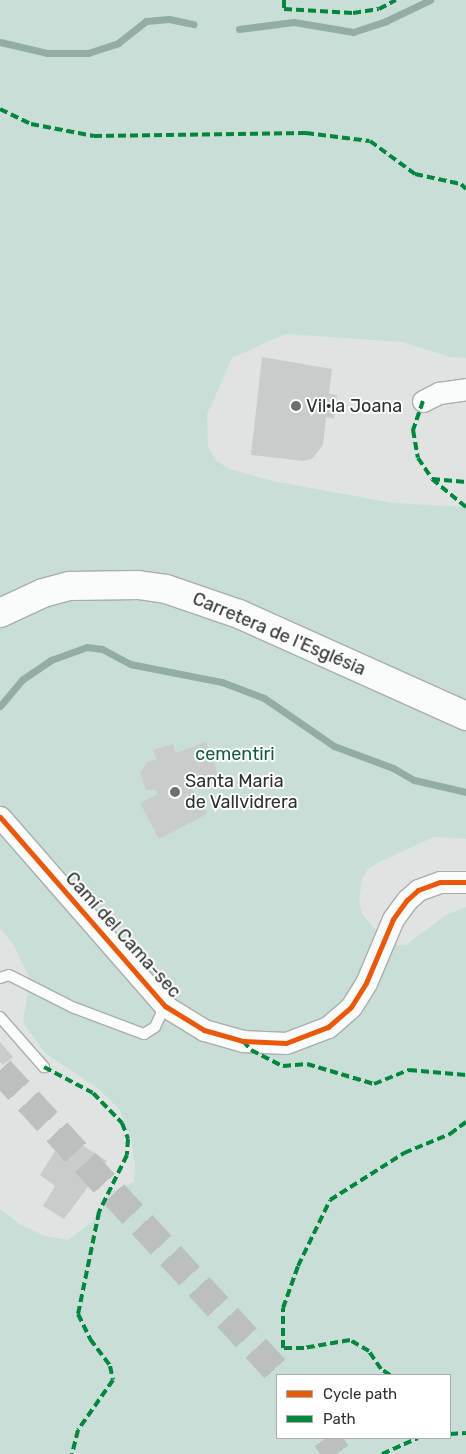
<!DOCTYPE html>
<meta charset="utf-8">
<style>
body{margin:0}
#map{position:relative;width:466px;height:1454px;overflow:hidden;background:#dfe4e2;font-family:Rubik,sans-serif}
div>[style]{position:absolute}
.green>*{inset:0;background:#c8ded6}
.stream>*{height:7px;margin:-3.5px;padding:0 3.5px;transform-origin:3.5px;border-radius:3.5px;background:#93ada3}
.building>*{inset:0;background:#c8cccb}
.trunk-tunnel>*{height:28px;margin-top:-14px;transform-origin:0;background:repeating-linear-gradient(90deg,#bbc0be 0 28px,transparent 0 42px)}
.roads{filter:drop-shadow(1px 0 #a9aeac) drop-shadow(-1px 0 #a9aeac) drop-shadow(0 1px #a9aeac) drop-shadow(0 -1px #a9aeac)}
.service>*{height:10px;margin:-5px;padding:0 5px;transform-origin:5px;border-radius:5px;background:#fafbfb}
.minor>*{height:21px;margin:-10.5px;padding:0 10.5px;transform-origin:10.5px;border-radius:10.5px;background:#fafbfb}
.secondary>*{height:28px;margin:-14px;padding:0 14px;transform-origin:14px;border-radius:14px;background:#fafbfb}
.quiet>*{height:4px;margin-top:-2px;transform-origin:0;background:repeating-linear-gradient(90deg,#00873e 0 8px,transparent 0 12px)}
.cycleway>*{height:5px;margin:-2.5px;padding:0 2.5px;transform-origin:2.5px;border-radius:2.5px;background:#e8590c}
.dots>*{width:14px;height:14px;translate:-50% -50%;box-sizing:border-box;border:2px solid #fff;border-radius:50%}
span{translate:-50% -50%;white-space:nowrap;text-align:center;line-height:1.15;-webkit-text-stroke:4px #fff;paint-order:stroke}
.poi-label{font-size:18px;color:#2c302f}
.left{translate:0 -50%;text-align:left}
.street-label{font-size:18px;color:#2c302f}
.park-label{font-size:18px;color:#135846}
.legend{position:absolute;left:276px;top:1374px;width:175px;height:65px;box-sizing:border-box;background:#fff;border:1px solid #abacac;margin:0;padding:6px 9px;list-style:none;font-size:15px;color:#2c302f}
.legend li{display:flex;align-items:center;gap:10px;height:25px}
.legend b{width:25px;border:1px solid #abacac}
</style>
<div id="map">
<div class="green">
<div style="clip-path:polygon(evenodd,0 0,466px 0,466px 358px,450px 357px,402px 342px,285px 334px,232px 358px,207px 415px,208px 446px,216px 461px,230px 469px,273px 481px,393px 503px,466px 507px,466px 839px,434px 837px,379px 862px,368px 869px,362px 879px,359px 901px,362px 913px,383px 940px,394px 945px,406px 945px,446px 915px,466px 907px,466px 1454px,0 1454px,0 1209px,21px 1225px,45px 1236px,68px 1240px,98px 1217px,110px 1192px,134px 1182px,135px 1164px,131px 1139px,120px 1110px,100px 1090px,45px 1053px,23px 1022px,30px 980px,13px 944px,0 928px,0 0,277px 1375px,450px 1375px,450px 1438px,277px 1438px,277px 1375px)"></div>
</div>
<div class="stream">
<div style="left:239px;top:29px;width:55px;rotate:-7.3deg"></div>
<div style="left:294px;top:22px;width:60px;rotate:9.6deg"></div>
<div style="left:353px;top:32px;width:35px;rotate:-18deg"></div>
<div style="left:386px;top:21px;width:49px;rotate:-25.5deg"></div>
<div style="left:0;top:42px;width:48px;rotate:13.2deg"></div>
<div style="left:47px;top:53px;width:41px"></div>
<div style="left:88px;top:53px;width:32px;rotate:-18deg"></div>
<div style="left:118px;top:43px;width:36px;rotate:-38deg"></div>
<div style="left:146px;top:21px;width:23px;rotate:-5deg"></div>
<div style="left:169px;top:19px;width:25px;rotate:12deg"></div>
<div style="left:0;top:706px;width:35px;rotate:-50deg"></div>
<div style="left:23px;top:679px;width:34px;rotate:-34deg"></div>
<div style="left:51px;top:660px;width:38px;rotate:-20deg"></div>
<div style="left:87px;top:647px;width:15px;rotate:8deg"></div>
<div style="left:102px;top:649px;width:32px;rotate:28deg"></div>
<div style="left:130px;top:664px;width:94px;rotate:11.1deg"></div>
<div style="left:222px;top:682px;width:45px;rotate:20.9deg"></div>
<div style="left:264px;top:698px;width:85px;rotate:34.4deg"></div>
<div style="left:334px;top:746px;width:63px;rotate:20.4deg"></div>
<div style="left:393px;top:768px;width:24px;rotate:30deg"></div>
<div style="left:414px;top:780px;width:53px;rotate:13deg"></div>
</div>
<div class="building">
<div style="clip-path:polygon(262px 357px,332px 369px,329px 394px,337px 395px,334px 419px,326px 417px,323px 445px,313px 458px,304px 461px,251px 455px)"></div>
<div style="clip-path:polygon(206px 742px,221px 782px,192px 789px,207px 814px,159px 839px,140px 803px,158px 794px,155px 790px,146px 790px,140px 773px,148px 761px,157px 760px,153px 750px,173px 744px,176px 753px)"></div>
<div style="clip-path:polygon(0 1042px,13px 1057px,3px 1065px,0 1062px)"></div>
<div style="clip-path:polygon(69px 1129px,82px 1138px,79px 1143px,107px 1161px,64px 1219px,43px 1206px,55px 1186px,40px 1175px)"></div>
</div>
<div class="trunk-tunnel">
<div style="left:0;top:1070px;width:414px;rotate:47.4deg"></div>
<div style="left:326px;top:1438px;width:19px;rotate:55deg"></div>
</div>
<div class="roads">
<div class="service">
<div style="left:0;top:978px;width:9px;rotate:-18deg"></div>
<div style="left:9px;top:975px;width:71px;rotate:26.9deg"></div>
<div style="left:72px;top:1007px;width:77px;rotate:20.6deg"></div>
<div style="left:144px;top:1034px;width:13px;rotate:-32deg"></div>
<div style="left:155px;top:1027px;width:23px;rotate:-65deg"></div>
<div style="left:0;top:1017px;width:67px;rotate:48.7deg"></div>
</div>
<div class="minor">
<div style="left:423px;top:401px;width:18px;rotate:-27deg"></div>
<div style="left:439px;top:393px;width:27px;rotate:-8deg"></div>
<div style="left:0;top:817px;width:251px;rotate:48.9deg"></div>
<div style="left:165px;top:1006px;width:46px;rotate:31.6deg"></div>
<div style="left:204px;top:1030px;width:41px;rotate:15.8deg"></div>
<div style="left:243px;top:1041px;width:43px;rotate:2.7deg"></div>
<div style="left:286px;top:1043px;width:45px;rotate:-20.9deg"></div>
<div style="left:328px;top:1027px;width:30px;rotate:-41deg"></div>
<div style="left:351px;top:1007px;width:28px;rotate:-58deg"></div>
<div style="left:366px;top:983px;width:69px;rotate:-67.1deg"></div>
<div style="left:393px;top:919px;width:24px;rotate:-54deg"></div>
<div style="left:407px;top:900px;width:15px;rotate:-42deg"></div>
<div style="left:418px;top:890px;width:23px;rotate:-20deg"></div>
<div style="left:440px;top:882px;width:26px"></div>
</div>
<div class="secondary">
<div style="left:0;top:613px;width:47px;rotate:-24.9deg"></div>
<div style="left:43px;top:593px;width:28px;rotate:-15deg"></div>
<div style="left:70px;top:586px;width:68px;rotate:-0.8deg"></div>
<div style="left:138px;top:585px;width:28px;rotate:8deg"></div>
<div style="left:166px;top:589px;width:77px;rotate:18.9deg"></div>
<div style="left:239px;top:614px;width:249px;rotate:24.2deg"></div>
</div>
</div>
<div class="quiet">
<div style="left:284px;top:0;width:9px;rotate:90deg"></div>
<div style="left:284px;top:9px;width:69px;rotate:3.3deg"></div>
<div style="left:353px;top:13px;width:26px;rotate:-9deg"></div>
<div style="left:379px;top:9px;width:19px;rotate:-28deg"></div>
<div style="left:0;top:109px;width:34px;rotate:26deg"></div>
<div style="left:31px;top:124px;width:64px;rotate:10.8deg"></div>
<div style="left:94px;top:136px;width:212px;rotate:-0.8deg"></div>
<div style="left:306px;top:133px;width:64px;rotate:7.1deg"></div>
<div style="left:370px;top:141px;width:56px;rotate:36.3deg"></div>
<div style="left:415px;top:174px;width:47px;rotate:12.3deg"></div>
<div style="left:461px;top:184px;width:7px;rotate:45deg"></div>
<div style="left:423px;top:401px;width:31px;rotate:109deg"></div>
<div style="left:413px;top:430px;width:28px;rotate:80deg"></div>
<div style="left:418px;top:458px;width:25px;rotate:56deg"></div>
<div style="left:432px;top:479px;width:44px;rotate:39.5deg"></div>
<div style="left:432px;top:479px;width:34px;rotate:5deg"></div>
<div style="left:243px;top:1041px;width:12px;rotate:48deg"></div>
<div style="left:251px;top:1050px;width:36px;rotate:27deg"></div>
<div style="left:283px;top:1066px;width:24px;rotate:-5deg"></div>
<div style="left:307px;top:1064px;width:70px;rotate:16.6deg"></div>
<div style="left:374px;top:1084px;width:38px;rotate:-22deg"></div>
<div style="left:409px;top:1070px;width:57px;rotate:5deg"></div>
<div style="left:44px;top:1067px;width:55px;rotate:28deg"></div>
<div style="left:93px;top:1093px;width:42px;rotate:46deg"></div>
<div style="left:122px;top:1123px;width:17px;rotate:69deg"></div>
<div style="left:128px;top:1139px;width:16px;rotate:94deg"></div>
<div style="left:127px;top:1155px;width:64px;rotate:116.2deg"></div>
<div style="left:99px;top:1212px;width:104px;rotate:101.6deg"></div>
<div style="left:78px;top:1314px;width:28px;rotate:64deg"></div>
<div style="left:90px;top:1339px;width:34px;rotate:53deg"></div>
<div style="left:110px;top:1366px;width:14px;rotate:78deg"></div>
<div style="left:113px;top:1380px;width:61px;rotate:125deg"></div>
<div style="left:78px;top:1430px;width:25px;rotate:104deg"></div>
<div style="left:390px;top:1375px;width:11px;rotate:-146deg"></div>
<div style="left:381px;top:1369px;width:22px;rotate:-124deg"></div>
<div style="left:369px;top:1351px;width:22px;rotate:-150deg"></div>
<div style="left:350px;top:1340px;width:47px;rotate:170.1deg"></div>
<div style="left:304px;top:1348px;width:21px;rotate:180deg"></div>
<div style="left:283px;top:1348px;width:40px;rotate:-90deg"></div>
<div style="left:283px;top:1308px;width:45px;rotate:-70.3deg"></div>
<div style="left:298px;top:1266px;width:73px;rotate:-64.1deg"></div>
<div style="left:330px;top:1200px;width:88px;rotate:-32.4deg"></div>
<div style="left:404px;top:1153px;width:50px;rotate:-22.4deg"></div>
<div style="left:450px;top:1134px;width:20px;rotate:-37deg"></div>
<div style="left:450px;top:1434px;width:16px;rotate:-4deg"></div>
<div style="left:382px;top:1454px;width:39px;rotate:-24deg"></div>
</div>
<div class="cycleway">
<div style="left:0;top:817px;width:251px;rotate:48.9deg"></div>
<div style="left:165px;top:1006px;width:46px;rotate:31.6deg"></div>
<div style="left:204px;top:1030px;width:41px;rotate:15.8deg"></div>
<div style="left:243px;top:1041px;width:43px;rotate:2.7deg"></div>
<div style="left:286px;top:1043px;width:45px;rotate:-20.9deg"></div>
<div style="left:328px;top:1027px;width:30px;rotate:-41deg"></div>
<div style="left:351px;top:1007px;width:28px;rotate:-58deg"></div>
<div style="left:366px;top:983px;width:69px;rotate:-67.1deg"></div>
<div style="left:393px;top:919px;width:24px;rotate:-54deg"></div>
<div style="left:407px;top:900px;width:15px;rotate:-42deg"></div>
<div style="left:418px;top:890px;width:23px;rotate:-20deg"></div>
<div style="left:440px;top:882px;width:26px"></div>
</div>
<div class="dots">
<div style="left:296px;top:406px;background:#6b6f6e"></div>
<div style="left:175px;top:792px;background:#6b6f6e"></div>
</div>
<div class="poi-label">
<span class="left" style="left:306px;top:406px">Vil·la Joana</span>
<span class="left" style="left:185px;top:792px">Santa Maria<br>de Vallvidrera</span>
</div>
<div class="street-label">
<span style="left:279px;top:634px;rotate:23deg">Carretera de l'Església</span>
<span style="left:123px;top:935px;rotate:48deg">Camí del Cama-sec</span>
</div>
<div class="park-label">
<span style="left:235px;top:754px">cementiri</span>
</div>
<ul class="legend">
<li><b style="height:6px;background:#e8590c"></b>Cycle path</li>
<li><b style="height:6px;background:#00873e"></b>Path</li>
</ul>
</div>
